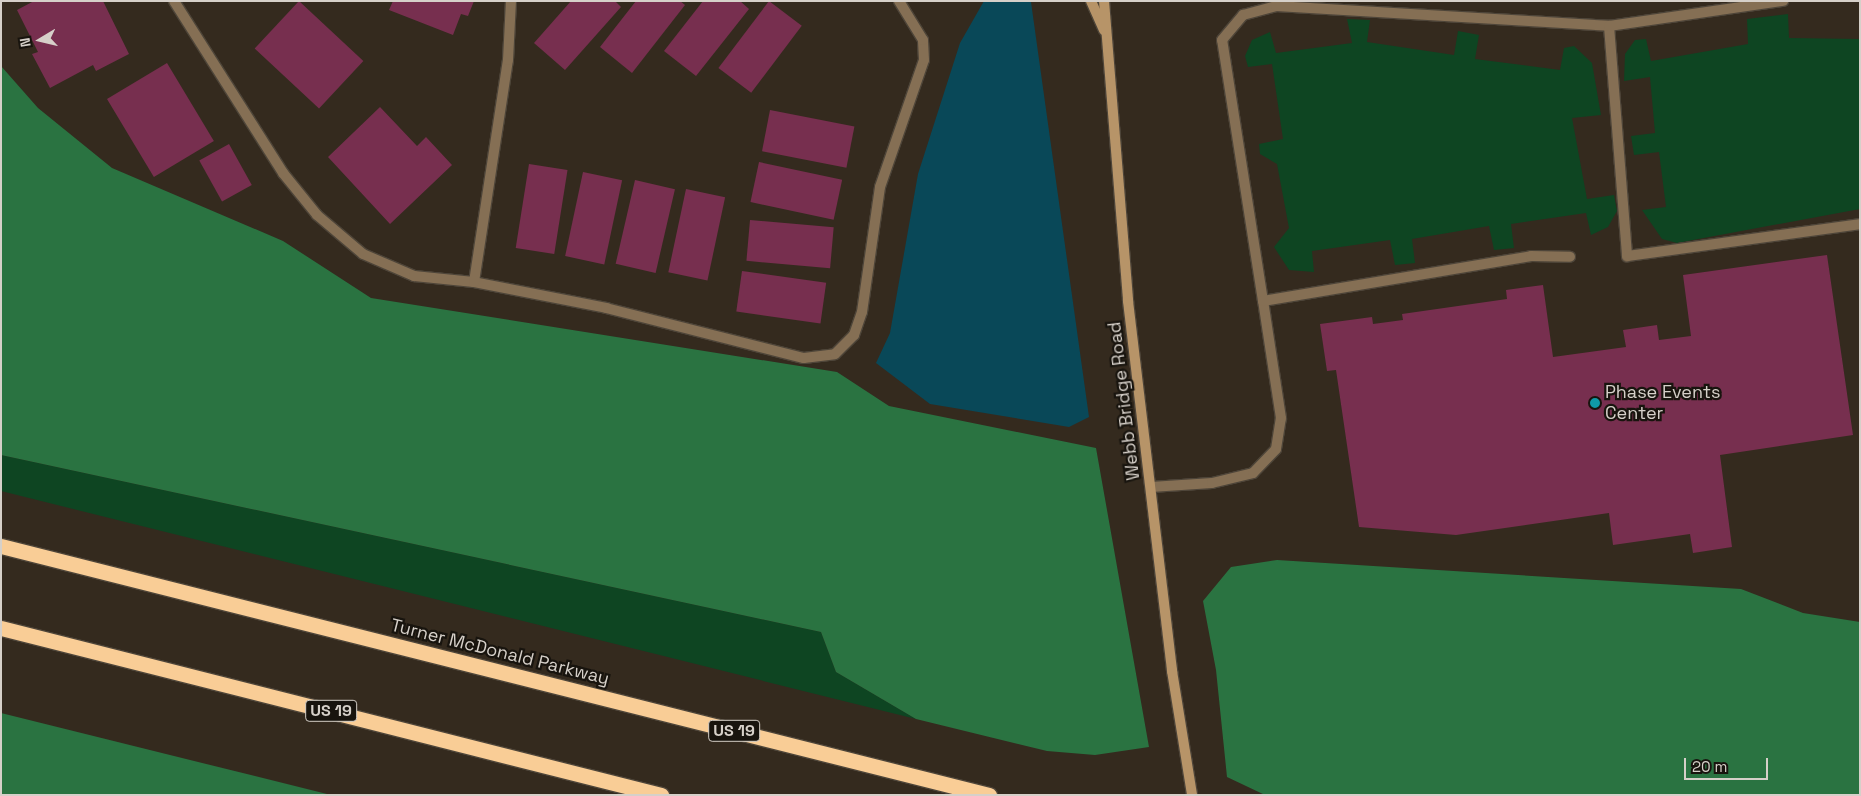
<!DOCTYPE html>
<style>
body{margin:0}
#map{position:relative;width:1861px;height:796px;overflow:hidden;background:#342a1e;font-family:"Space Grotesk",sans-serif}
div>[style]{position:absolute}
.green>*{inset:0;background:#0e4522}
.forest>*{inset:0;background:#2a7341}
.water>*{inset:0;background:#094858}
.building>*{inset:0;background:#772f4f;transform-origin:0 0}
.roads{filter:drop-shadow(1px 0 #4e4539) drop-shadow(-1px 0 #4e4539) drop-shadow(0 1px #4e4539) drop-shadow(0 -1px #4e4539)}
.lane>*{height:10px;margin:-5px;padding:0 5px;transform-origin:5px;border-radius:5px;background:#856f54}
.street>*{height:10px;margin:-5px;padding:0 5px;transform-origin:5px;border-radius:5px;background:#856f54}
.secondary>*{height:10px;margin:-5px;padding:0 5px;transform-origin:5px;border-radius:5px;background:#b79468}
.highway>*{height:15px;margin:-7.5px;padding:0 7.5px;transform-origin:7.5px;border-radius:7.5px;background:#f9cd96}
.dots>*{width:14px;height:14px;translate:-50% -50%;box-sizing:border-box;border:2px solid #18140e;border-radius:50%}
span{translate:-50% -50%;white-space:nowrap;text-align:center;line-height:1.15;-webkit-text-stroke:4.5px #18140e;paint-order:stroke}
.shield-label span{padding:1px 4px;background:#18140e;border:1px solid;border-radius:4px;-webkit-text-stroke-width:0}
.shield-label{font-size:16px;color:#d6d0c9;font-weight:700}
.poi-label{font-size:18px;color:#d6d0c9}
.left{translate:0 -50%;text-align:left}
.street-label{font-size:18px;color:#d6d0c9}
.frame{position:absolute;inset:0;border:2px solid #d6d0c9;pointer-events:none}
.north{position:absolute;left:15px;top:15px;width:50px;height:50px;-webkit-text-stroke:4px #18140e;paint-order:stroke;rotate:261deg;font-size:14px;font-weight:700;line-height:20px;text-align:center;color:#d6d0c9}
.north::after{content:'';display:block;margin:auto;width:18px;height:22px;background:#d6d0c9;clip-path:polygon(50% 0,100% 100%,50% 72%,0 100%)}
.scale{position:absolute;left:1684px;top:758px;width:84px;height:22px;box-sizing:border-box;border:2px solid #d6d0c9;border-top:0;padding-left:6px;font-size:15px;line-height:18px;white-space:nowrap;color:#d6d0c9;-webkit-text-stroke:4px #18140e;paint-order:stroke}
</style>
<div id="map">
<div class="green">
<div style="clip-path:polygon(1788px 14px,1789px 38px,1860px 39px,1860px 209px,1677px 243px,1662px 239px,1642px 210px,1666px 207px,1659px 152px,1634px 155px,1631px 136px,1655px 133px,1650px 77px,1624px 81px,1625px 54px,1635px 40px,1646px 39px,1651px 61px,1748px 44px,1747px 19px)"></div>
<div style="clip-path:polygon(1347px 19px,1370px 20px,1367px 42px,1454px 55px,1458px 31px,1479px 35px,1475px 59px,1560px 70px,1564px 48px,1574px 46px,1592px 63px,1601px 115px,1572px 118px,1587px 199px,1614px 195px,1617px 211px,1608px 227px,1591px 235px,1586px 213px,1511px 224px,1514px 248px,1494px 250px,1489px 226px,1412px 239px,1415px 263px,1395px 265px,1390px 240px,1312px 251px,1314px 272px,1289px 270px,1274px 247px,1289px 228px,1277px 164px,1260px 154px,1259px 144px,1283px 139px,1272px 64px,1248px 67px,1245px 56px,1252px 40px,1270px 32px,1276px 53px,1352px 43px)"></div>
<div style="clip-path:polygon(1px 455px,821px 632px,836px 672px,916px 719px,1px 491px)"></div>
</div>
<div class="forest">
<div style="clip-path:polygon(1px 66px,38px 108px,112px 168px,283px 241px,371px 298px,837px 372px,889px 406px,1096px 448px,1149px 747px,1095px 755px,1047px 751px,916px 719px,836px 672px,821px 632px,1px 455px)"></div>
<div style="clip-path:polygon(1277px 560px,1741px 589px,1803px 613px,1860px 622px,1860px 795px,1265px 795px,1227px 777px,1216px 670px,1203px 601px,1231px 567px)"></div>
<div style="clip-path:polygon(1px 713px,331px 795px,1px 795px)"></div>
</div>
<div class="water">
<div style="clip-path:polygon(984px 1px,1031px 2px,1089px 417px,1069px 427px,930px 404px,876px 363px,890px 333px,918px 174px,960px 43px)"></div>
</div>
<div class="building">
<div style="clip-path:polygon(34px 1px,103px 1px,129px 54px,96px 71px,93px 65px,50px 88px,32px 54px,38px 52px,17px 10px)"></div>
<div style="left:299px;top:1px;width:88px;height:65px;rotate:43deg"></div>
<div style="clip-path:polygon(393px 1px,474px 1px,468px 16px,461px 14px,453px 35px,389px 10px)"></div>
<div style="clip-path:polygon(571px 1px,615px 1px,621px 7px,565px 70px,534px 43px)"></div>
<div style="clip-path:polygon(636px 1px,680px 1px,685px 5px,632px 73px,600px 47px)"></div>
<div style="clip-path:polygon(703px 1px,740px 1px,749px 9px,696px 76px,664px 51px)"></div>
<div style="left:769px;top:1px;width:41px;height:84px;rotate:37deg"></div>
<div style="left:167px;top:63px;width:91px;height:70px;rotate:59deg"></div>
<div style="clip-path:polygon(380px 107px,417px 146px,426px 137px,452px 165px,390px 224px,328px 157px)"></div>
<div style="left:770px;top:110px;width:86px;height:42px;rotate:11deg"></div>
<div style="left:229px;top:144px;width:47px;height:34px;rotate:61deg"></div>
<div style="left:759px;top:162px;width:85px;height:41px;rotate:12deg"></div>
<div style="left:529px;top:164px;width:39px;height:85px;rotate:9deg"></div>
<div style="left:583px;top:172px;width:40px;height:86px;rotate:12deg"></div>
<div style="left:635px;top:180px;width:41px;height:86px;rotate:13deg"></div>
<div style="left:686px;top:189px;width:40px;height:85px;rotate:12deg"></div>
<div style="left:750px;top:220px;width:84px;height:41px;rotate:5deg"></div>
<div style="clip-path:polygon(1827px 255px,1853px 435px,1720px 455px,1732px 547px,1693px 553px,1690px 534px,1613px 545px,1609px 513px,1456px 535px,1359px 527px,1336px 370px,1327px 371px,1320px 324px,1372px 317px,1373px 324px,1403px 320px,1402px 314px,1507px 299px,1506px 290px,1543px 285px,1553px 357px,1626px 347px,1623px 330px,1657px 325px,1659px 340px,1691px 336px,1683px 275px)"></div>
<div style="left:742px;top:271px;width:85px;height:41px;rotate:8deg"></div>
</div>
<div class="roads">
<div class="lane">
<div style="left:1609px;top:26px;width:231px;rotate:85.5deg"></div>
<div style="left:1627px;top:256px;width:235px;rotate:-7.8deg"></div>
<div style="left:1263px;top:301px;width:264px;rotate:-98.9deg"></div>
<div style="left:1222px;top:40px;width:33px;rotate:-50deg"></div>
<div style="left:1243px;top:15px;width:34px;rotate:-15deg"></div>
<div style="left:1276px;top:6px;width:334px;rotate:3.4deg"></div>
<div style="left:1609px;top:26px;width:176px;rotate:-8.2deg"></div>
<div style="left:1151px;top:487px;width:61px;rotate:-3.8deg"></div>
<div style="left:1212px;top:483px;width:42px;rotate:-13.7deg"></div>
<div style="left:1253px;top:473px;width:33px;rotate:-46deg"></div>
<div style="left:1276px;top:449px;width:31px;rotate:-81deg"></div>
<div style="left:1281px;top:418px;width:118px;rotate:-98.7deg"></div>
<div style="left:1263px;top:301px;width:272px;rotate:-9.5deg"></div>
<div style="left:1531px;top:256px;width:39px;rotate:1deg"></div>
</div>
<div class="street">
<div style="left:174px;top:1px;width:204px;rotate:57.6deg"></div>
<div style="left:283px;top:173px;width:54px;rotate:51deg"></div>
<div style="left:317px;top:215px;width:60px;rotate:40.3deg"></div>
<div style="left:363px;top:254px;width:56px;rotate:23.3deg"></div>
<div style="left:414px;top:276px;width:60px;rotate:5.7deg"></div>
<div style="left:474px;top:282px;width:135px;rotate:11.1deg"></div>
<div style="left:606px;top:308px;width:204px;rotate:14.2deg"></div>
<div style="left:804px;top:358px;width:31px;rotate:-7deg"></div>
<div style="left:835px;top:354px;width:27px;rotate:-45deg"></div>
<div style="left:854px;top:335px;width:24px;rotate:-71deg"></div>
<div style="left:862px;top:312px;width:126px;rotate:-81.8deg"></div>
<div style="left:880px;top:187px;width:134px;rotate:-70.9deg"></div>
<div style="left:924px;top:60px;width:20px;rotate:-93deg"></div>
<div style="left:923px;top:40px;width:46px;rotate:-121.6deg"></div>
<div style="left:474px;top:282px;width:225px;rotate:-81.3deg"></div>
<div style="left:508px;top:60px;width:59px;rotate:-87.1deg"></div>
</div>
<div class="secondary">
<div style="left:1091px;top:1px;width:32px;rotate:66deg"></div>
<div style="left:1104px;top:1px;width:301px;rotate:85.4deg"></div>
<div style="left:1128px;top:301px;width:373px;rotate:83.2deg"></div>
<div style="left:1172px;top:671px;width:126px;rotate:80.8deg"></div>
</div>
<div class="highway">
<div style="left:1px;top:546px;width:1019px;rotate:14.15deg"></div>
<div style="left:1px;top:628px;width:681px;rotate:14.2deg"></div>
</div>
</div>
<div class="dots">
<div style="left:1595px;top:403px;background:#0f9aa8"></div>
</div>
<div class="shield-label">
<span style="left:331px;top:711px">US 19</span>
<span style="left:734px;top:731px">US 19</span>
</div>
<div class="poi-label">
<span class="left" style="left:1605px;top:403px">Phase Events<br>Center</span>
</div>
<div class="street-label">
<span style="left:1124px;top:401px;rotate:-97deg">Webb Bridge Road</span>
<span style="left:500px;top:652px;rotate:14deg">Turner McDonald Parkway</span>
</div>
<div class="frame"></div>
<div class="north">N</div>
<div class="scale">20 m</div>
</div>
